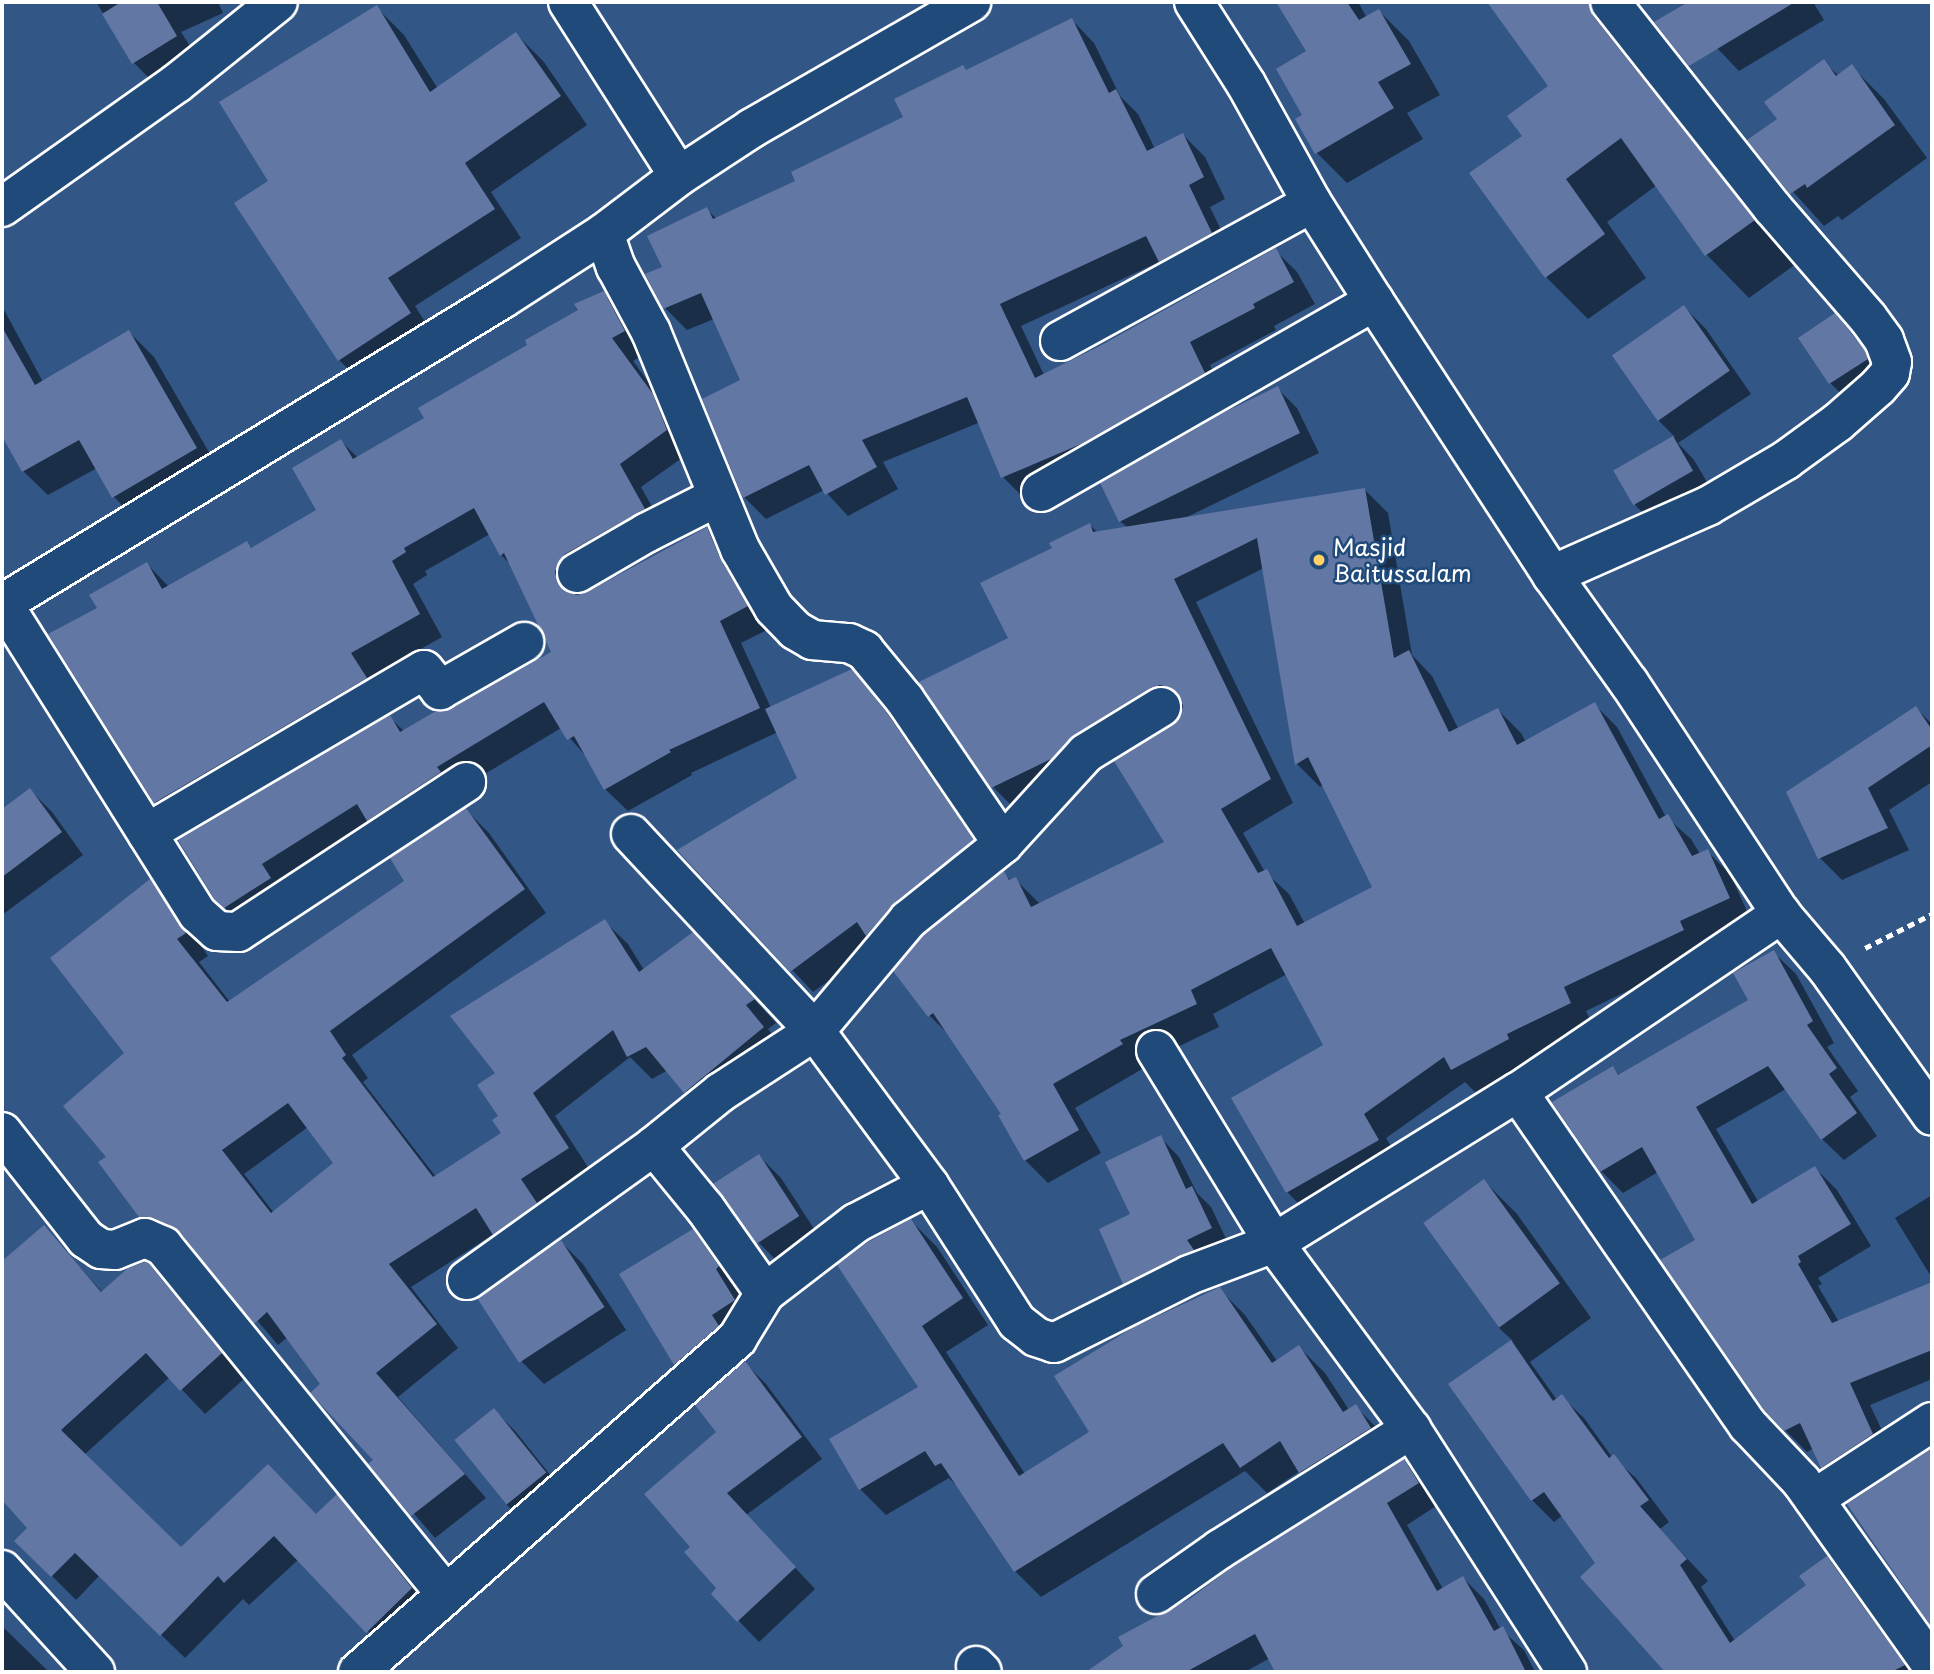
<!DOCTYPE html>
<style>
body{margin:0}
#map{position:relative;width:1934px;height:1674px;overflow:hidden;background:#325686;font-family:"Playpen Sans",sans-serif}
div>[style]{position:absolute}
.shadow>*{inset:0;background:#0007}
.building>*{inset:0;background:#6377a5;transform-origin:0 0}
.path>*{height:4.5px;margin-top:-2.25px;transform-origin:0;background:repeating-linear-gradient(90deg,#fff 0 7px,transparent 0 12px)}
.roads{filter:drop-shadow(2px 0 #fff) drop-shadow(-2px 0 #fff) drop-shadow(0 2px #fff) drop-shadow(0 -2px #fff)}
.minor>*{height:38px;margin:-19px;padding:0 19px;transform-origin:19px;border-radius:19px;background:#1f4a7a}
.dots>*{width:19px;height:19px;translate:-50% -50%;box-sizing:border-box;border:4px solid #1f4a7a;border-radius:50%}
span{translate:-50% -50%;white-space:nowrap;text-align:center;line-height:1.15;-webkit-text-stroke:5px #1f4a7a;paint-order:stroke}
.poi-label{font-size:23px;color:#fff}
.left{translate:0 -50%;text-align:left}
.frame{position:absolute;inset:0;border:4px solid #fff;pointer-events:none}
</style>
<div id="map">
<div class="shadow">
<div style="clip-path:polygon(96px 2px,218px 2px,223px 13px,181px 32px,197px 57px,154px 83px,134px 63px)"></div>
<div style="clip-path:polygon(1278px 2px,1358px 2px,1367px 18px,1379px 11px,1409px 41px,1440px 95px,1407px 113px,1423px 139px,1347px 183px,1317px 153px,1304px 116px,1309px 51px)"></div>
<div style="clip-path:polygon(1490px 2px,1597px 2px,1796px 264px,1749px 298px,1707px 255px,1657px 185px,1607px 222px,1646px 278px,1588px 319px,1546px 277px,1524px 136px,1551px 86px)"></div>
<div style="clip-path:polygon(1681px 2px,1813px 2px,1824px 20px,1739px 71px,1717px 48px)"></div>
<div style="clip-path:polygon(376px 7px,404px 35px,438px 89px,516px 34px,544px 62px,587px 125px,491px 192px,521px 238px,415px 306px,438px 342px,367px 388px,339px 360px,270px 181px)"></div>
<div style="clip-path:polygon(1072px 20px,1094px 43px,1120px 96px,1138px 114px,1155px 149px,1183px 135px,1205px 157px,1225px 199px,1210px 207px,1233px 255px,1183px 283px,1161px 261px,1021px 326px,1044px 375px,1099px 348px,1275px 250px,1297px 272px,1315px 304px,1274px 326px,1276px 330px,1210px 365px,1226px 395px,1025px 499px,1003px 477px,978px 423px,883px 462px,898px 489px,848px 516px,824px 490px,766px 519px,744px 497px,742px 381px,714px 319px,687px 330px,665px 308px,665px 268px,706px 209px,717px 219px,797px 182px,905px 118px,967px 71px)"></div>
<div style="clip-path:polygon(1824px 62px,1839px 76px,1852px 67px,1884px 99px,1927px 158px,1842px 220px,1838px 216px,1824px 226px,1768px 164px,1779px 119px)"></div>
<div style="clip-path:polygon(604px 293px,626px 316px,646px 353px,633px 361px,675px 419px,689px 453px,641px 487px,666px 532px,580px 585px,577px 597px,588px 594px,707px 529px,729px 551px,769px 629px,741px 643px,771px 708px,851px 671px,908px 737px,994px 862px,813px 992px,680px 851px,799px 779px,778px 732px,691px 773px,692px 775px,628px 811px,605px 789px,590px 761px,561px 728px,240px 922px,216px 899px,390px 718px,404px 731px,451px 711px,553px 652px,512px 566px,501px 555px,490px 534px,425px 571px,427px 575px,413px 584px,442px 637px,373px 676px,388px 701px,178px 825px,156px 802px,51px 635px,99px 609px,147px 564px,169px 587px,246px 543px,253px 549px,318px 511px,341px 441px,358px 458px,426px 418px)"></div>
<div style="clip-path:polygon(2px 306px,43px 382px,129px 332px,154px 357px,221px 473px,138px 521px,114px 497px,97px 468px,48px 495px,23px 471px,2px 433px)"></div>
<div style="clip-path:polygon(1684px 307px,1706px 329px,1751px 394px,1678px 443px,1694px 460px,1714px 494px,1658px 528px,1636px 506px,1616px 471px,1675px 437px,1658px 420px)"></div>
<div style="clip-path:polygon(1835px 315px,1886px 374px,1853px 405px,1830px 383px,1800px 339px)"></div>
<div style="clip-path:polygon(evenodd,1277px 388px,1297px 408px,1319px 453px,1185px 518px,1365px 490px,1388px 513px,1412px 655px,1432px 676px,1459px 730px,1498px 710px,1521px 733px,1526px 742px,1594px 704px,1617px 727px,1666px 817px,1691px 839px,1700px 854px,1707px 851px,1730px 874px,1752px 922px,1702px 944px,1706px 953px,1586px 1011px,1593px 1026px,1529px 1058px,1531px 1062px,1475px 1092px,1465px 1082px,1386px 1138px,1401px 1163px,1310px 1215px,1287px 1192px,1234px 1099px,1325px 1046px,1287px 974px,1213px 1014px,1219px 1027px,1142px 1064px,1144px 1068px,1075px 1108px,1101px 1153px,1048px 1183px,1025px 1160px,1004px 1114px,953px 1039px,929px 1015px,1004px 873px,1011px 881px,1015px 879px,1040px 904px,1166px 843px,1117px 762px,1181px 719px,1184px 708px,1173px 711px,1016px 810px,993px 787px,1010px 639px,1054px 549px,1090px 525px,1098px 533px,1128px 528px,1120px 521px,1277px 388px,1264px 568px,1297px 764px,1320px 787px,1324px 784px,1374px 887px,1305px 924px,1289px 894px,1265px 872px,1243px 833px,1293px 803px,1196px 602px,1264px 568px)"></div>
<div style="clip-path:polygon(1916px 708px,1932px 724px,1932px 782px,1889px 810px,1909px 850px,1842px 880px,1820px 858px)"></div>
<div style="clip-path:polygon(30px 790px,52px 812px,83px 855px,2px 915px,2px 811px)"></div>
<div style="clip-path:polygon(evenodd,466px 810px,489px 833px,546px 913px,352px 1055px,368px 1078px,363px 1082px,436px 1177px,504px 1134px,498px 1074px,605px 922px,628px 944px,644px 970px,715px 957px,776px 1023px,768px 1029px,785px 1051px,708px 1114px,668px 1070px,652px 1079px,630px 1057px,555px 1116px,591px 1172px,517px 1256px,494px 1234px,411px 1287px,458px 1348px,398px 1397px,486px 1498px,435px 1538px,371px 1464px,375px 1460px,288px 1337px,278px 1345px,197px 1250px,178px 1240px,164px 1240px,140px 1216px,108px 1157px,150px 882px,173px 905px,208px 956px,199px 962px,230px 1002px,407px 881px,466px 810px,308px 1127px,336px 1163px,274px 1213px,244px 1174px,308px 1127px)"></div>
<div style="clip-path:polygon(1774px 953px,1796px 974px,1834px 1043px,1827px 1047px,1858px 1091px,1850px 1097px,1877px 1136px,1844px 1160px,1822px 1139px,1786px 1089px,1716px 1129px,1759px 1203px,1815px 1168px,1837px 1190px,1871px 1246px,1818px 1278px,1822px 1284px,1818px 1286px,1839px 1322px,1932px 1283px,1932px 1379px,1870px 1405px,1894px 1456px,1844px 1489px,1823px 1467px,1814px 1448px,1807px 1452px,1785px 1430px,1697px 1241px,1658px 1172px,1623px 1193px,1601px 1171px,1612px 1068px,1620px 1076px,1750px 1000px)"></div>
<div style="clip-path:polygon(1160px 1137px,1179px 1157px,1197px 1193px,1211px 1207px,1230px 1247px,1144px 1302px,1124px 1283px,1132px 1215px)"></div>
<div style="clip-path:polygon(759px 1156px,781px 1178px,820px 1238px,780px 1264px,758px 1242px)"></div>
<div style="clip-path:polygon(1484px 1181px,1517px 1214px,1591px 1318px,1530px 1362px,1557px 1400px,1562px 1397px,1584px 1418px,1612px 1457px,1636px 1478px,1669px 1522px,1660px 1529px,1708px 1581px,1701px 1587px,1735px 1641px,1808px 1585px,1827px 1558px,1849px 1580px,1915px 1672px,1665px 1672px,1598px 1563px,1563px 1515px,1554px 1522px,1532px 1500px,1451px 1384px,1513px 1341px,1499px 1328px)"></div>
<div style="clip-path:polygon(1932px 1195px,1932px 1278px,1895px 1218px)"></div>
<div style="clip-path:polygon(911px 1221px,937px 1247px,988px 1325px,946px 1352px,1025px 1474px,1091px 1433px,1219px 1289px,1245px 1315px,1277px 1361px,1299px 1347px,1325px 1373px,1349px 1410px,1355px 1406px,1381px 1432px,1327px 1498px,1300px 1471px,1267px 1493px,1245px 1471px,1041px 1597px,1015px 1571px,961px 1490px,949px 1478px,886px 1515px,860px 1489px,920px 1387px)"></div>
<div style="clip-path:polygon(44px 1228px,103px 1293px,148px 1265px,173px 1290px,245px 1378px,205px 1414px,170px 1377px,84px 1455px,181px 1550px,316px 1516px,337px 1497px,360px 1520px,435px 1612px,391px 1655px,299px 1559px,249px 1605px,243px 1599px,185px 1658px,100px 1575px,76px 1600px,17px 1541px,29px 1528px,2px 1498px,2px 1264px)"></div>
<div style="clip-path:polygon(693px 1231px,715px 1253px,740px 1289px,737px 1291px,756px 1323px,697px 1386px,675px 1364px,621px 1275px)"></div>
<div style="clip-path:polygon(561px 1242px,583px 1264px,626px 1330px,544px 1384px,522px 1362px)"></div>
<div style="clip-path:polygon(745px 1363px,766px 1384px,822px 1459px,746px 1515px,815px 1589px,759px 1642px,713px 1594px,719px 1588px,718px 1433px)"></div>
<div style="clip-path:polygon(494px 1410px,516px 1432px,567px 1496px,529px 1527px,507px 1505px)"></div>
<div style="clip-path:polygon(1932px 1450px,1932px 1624px,1849px 1504px)"></div>
<div style="clip-path:polygon(1404px 1461px,1425px 1482px,1439px 1504px,1407px 1525px,1443px 1589px,1463px 1578px,1484px 1599px,1501px 1630px,1524px 1650px,1535px 1672px,1277px 1672px,1270px 1658px,1245px 1672px,1089px 1672px,1192px 1599px)"></div>
<div style="clip-path:polygon(2px 1626px,47px 1670px,47px 1672px,2px 1672px)"></div>
</div>
<div class="building">
<div style="clip-path:polygon(121px 2px,157px 2px,177px 36px,132px 64px,102px 14px)"></div>
<div style="clip-path:polygon(1276px 2px,1347px 2px,1359px 20px,1379px 9px,1411px 64px,1378px 82px,1394px 108px,1315px 154px,1295px 119px,1302px 115px,1276px 69px,1306px 51px)"></div>
<div style="clip-path:polygon(1487px 2px,1589px 2px,1593px 16px,1755px 220px,1705px 256px,1621px 138px,1566px 179px,1605px 234px,1545px 278px,1469px 173px,1522px 136px,1507px 116px,1548px 86px)"></div>
<div style="clip-path:polygon(1688px 2px,1795px 2px,1689px 66px,1654px 22px)"></div>
<div style="clip-path:polygon(377px 5px,430px 92px,516px 32px,561px 96px,465px 163px,495px 209px,388px 278px,411px 313px,338px 361px,234px 203px,268px 181px,219px 102px)"></div>
<div style="clip-path:polygon(1072px 18px,1109px 93px,1116px 89px,1147px 151px,1183px 133px,1204px 177px,1189px 185px,1212px 233px,1159px 262px,1146px 236px,1000px 304px,1035px 378px,1098px 347px,1276px 248px,1294px 282px,1253px 304px,1255px 308px,1190px 342px,1205px 373px,1081px 444px,1001px 478px,967px 397px,862px 440px,877px 467px,825px 495px,809px 465px,743px 498px,702px 399px,740px 380px,701px 293px,663px 309px,645px 274px,662px 267px,647px 236px,707px 207px,713px 219px,795px 181px,791px 172px,903px 117px,894px 99px,963px 65px,966px 70px)"></div>
<div style="clip-path:polygon(1824px 59px,1836px 76px,1852px 64px,1895px 125px,1807px 188px,1805px 184px,1790px 194px,1747px 140px,1777px 119px,1764px 102px)"></div>
<div style="clip-path:polygon(604px 291px,625px 331px,612px 338px,653px 394px,667px 430px,620px 464px,645px 509px,565px 554px,558px 563px,555px 572px,558px 583px,567px 592px,578px 595px,587px 592px,707px 527px,721px 560px,748px 606px,720px 621px,760px 708px,669px 750px,671px 752px,604px 790px,574px 736px,567px 740px,544px 702px,437px 767px,441px 772px,367px 821px,357px 804px,262px 864px,271px 878px,224px 908px,215px 900px,178px 840px,390px 715px,400px 732px,436px 711px,451px 709px,551px 652px,504px 553px,500px 556px,474px 508px,404px 548px,406px 552px,392px 561px,420px 614px,351px 653px,367px 678px,154px 803px,48px 634px,97px 608px,89px 595px,147px 562px,162px 589px,247px 541px,251px 548px,316px 510px,292px 468px,341px 439px,353px 459px,424px 418px,418px 408px,527px 345px,525px 340px,578px 310px,574px 304px)"></div>
<div style="left:1684px;top:305px;width:80px;height:88px;rotate:55deg"></div>
<div style="clip-path:polygon(1835px 313px,1865px 350px,1868px 359px,1829px 384px,1798px 338px)"></div>
<div style="clip-path:polygon(2px 327px,35px 385px,129px 330px,197px 448px,112px 498px,79px 440px,22px 472px,2px 436px)"></div>
<div style="clip-path:polygon(1278px 386px,1300px 433px,1119px 522px,1100px 483px,1225px 412px)"></div>
<div style="left:1673px;top:436px;width:40px;height:69px;rotate:60deg"></div>
<div style="clip-path:polygon(evenodd,1365px 488px,1394px 658px,1409px 650px,1449px 732px,1498px 708px,1517px 745px,1595px 702px,1659px 819px,1668px 814px,1692px 856px,1708px 849px,1730px 898px,1680px 921px,1684px 930px,1564px 987px,1571px 1003px,1507px 1034px,1509px 1039px,1451px 1070px,1444px 1057px,1364px 1114px,1379px 1140px,1286px 1193px,1231px 1098px,1323px 1045px,1271px 948px,1191px 990px,1197px 1004px,1120px 1040px,1123px 1044px,1053px 1084px,1079px 1130px,1024px 1161px,998px 1115px,1001px 1114px,933px 1013px,928px 1017px,893px 971px,923px 936px,1004px 871px,1009px 880px,1016px 877px,1031px 907px,1164px 842px,1114px 761px,1173px 725px,1180px 717px,1183px 706px,1179px 695px,1171px 688px,1160px 685px,1150px 688px,1074px 735px,1051px 759px,991px 788px,919px 682px,1008px 638px,980px 583px,1052px 548px,1049px 543px,1090px 523px,1093px 532px,1365px 488px,1257px 538px,1295px 765px,1308px 757px,1372px 887px,1297px 926px,1267px 869px,1258px 873px,1221px 809px,1271px 779px,1174px 579px,1257px 538px)"></div>
<div style="clip-path:polygon(852px 669px,887px 713px,974px 840px,894px 903px,866px 936px,857px 922px,790px 972px,677px 850px,797px 778px,765px 709px)"></div>
<div style="clip-path:polygon(1916px 706px,1932px 730px,1932px 745px,1868px 788px,1888px 828px,1818px 859px,1786px 792px)"></div>
<div style="clip-path:polygon(30px 788px,62px 832px,2px 877px,2px 809px)"></div>
<div style="clip-path:polygon(evenodd,466px 808px,525px 889px,330px 1031px,346px 1055px,342px 1058px,433px 1177px,501px 1133px,492px 1120px,498px 1116px,477px 1085px,495px 1073px,450px 1016px,605px 919px,639px 972px,693px 932px,755px 999px,746px 1005px,764px 1027px,684px 1093px,646px 1047px,627px 1057px,613px 1030px,533px 1093px,569px 1148px,521px 1179px,537px 1203px,493px 1235px,476px 1208px,389px 1264px,437px 1324px,376px 1373px,465px 1474px,411px 1516px,368px 1464px,373px 1460px,310px 1393px,320px 1384px,267px 1312px,254px 1324px,180px 1232px,154px 1218px,139px 1217px,98px 1162px,106px 1157px,63px 1106px,124px 1053px,50px 958px,150px 879px,186px 933px,177px 939px,227px 1002px,404px 881px,390px 858px,466px 808px,288px 1103px,333px 1163px,271px 1213px,222px 1150px,288px 1103px)"></div>
<div style="clip-path:polygon(1774px 950px,1813px 1021px,1807px 1025px,1837px 1068px,1829px 1074px,1857px 1113px,1821px 1140px,1768px 1066px,1696px 1107px,1752px 1204px,1815px 1166px,1851px 1224px,1798px 1256px,1801px 1262px,1798px 1264px,1832px 1323px,1932px 1282px,1932px 1350px,1850px 1383px,1873px 1434px,1821px 1468px,1800px 1423px,1784px 1431px,1765px 1411px,1660px 1260px,1695px 1240px,1642px 1147px,1600px 1172px,1552px 1102px,1613px 1066px,1618px 1075px,1748px 1000px,1733px 973px)"></div>
<div style="clip-path:polygon(1161px 1135px,1186px 1189px,1192px 1186px,1212px 1228px,1187px 1240px,1194px 1250px,1123px 1284px,1099px 1229px,1130px 1214px,1105px 1162px)"></div>
<div style="left:759px;top:1154px;width:74px;height:55px;rotate:57deg"></div>
<div style="left:1484px;top:1179px;width:129px;height:75px;rotate:54deg"></div>
<div style="clip-path:polygon(911px 1219px,963px 1298px,922px 1326px,1019px 1476px,1089px 1432px,1054px 1376px,1134px 1327px,1220px 1287px,1272px 1363px,1299px 1345px,1343px 1412px,1356px 1404px,1371px 1428px,1299px 1473px,1280px 1441px,1240px 1468px,1223px 1443px,1014px 1572px,941px 1463px,935px 1466px,925px 1451px,859px 1490px,829px 1439px,918px 1387px,837px 1265px,868px 1242px)"></div>
<div style="clip-path:polygon(44px 1225px,101px 1292px,128px 1268px,145px 1262px,149px 1264px,222px 1353px,180px 1391px,146px 1353px,61px 1430px,181px 1547px,268px 1464px,316px 1514px,337px 1494px,412px 1588px,366px 1633px,274px 1536px,224px 1583px,218px 1576px,160px 1636px,75px 1553px,51px 1577px,14px 1541px,27px 1528px,2px 1500px,2px 1261px)"></div>
<div style="clip-path:polygon(693px 1229px,719px 1266px,716px 1269px,735px 1300px,712px 1315px,719px 1326px,674px 1365px,619px 1274px)"></div>
<div style="left:561px;top:1240px;width:80px;height:102px;rotate:57deg"></div>
<div style="clip-path:polygon(1511px 1340px,1553px 1401px,1562px 1394px,1609px 1458px,1614px 1454px,1649px 1500px,1640px 1506px,1687px 1559px,1680px 1565px,1730px 1643px,1806px 1585px,1799px 1576px,1827px 1556px,1905px 1665px,1891px 1672px,1665px 1672px,1580px 1577px,1595px 1563px,1544px 1492px,1531px 1501px,1448px 1384px)"></div>
<div style="clip-path:polygon(745px 1361px,802px 1437px,727px 1493px,796px 1567px,737px 1622px,711px 1594px,716px 1588px,684px 1552px,690px 1547px,644px 1494px,716px 1432px,695px 1405px)"></div>
<div style="left:494px;top:1408px;width:83px;height:51px;rotate:51deg"></div>
<div style="clip-path:polygon(1932px 1448px,1932px 1628px,1847px 1504px)"></div>
<div style="clip-path:polygon(1404px 1459px,1419px 1483px,1387px 1503px,1437px 1591px,1463px 1576px,1494px 1631px,1503px 1626px,1526px 1672px,1275px 1672px,1255px 1634px,1186px 1672px,1086px 1672px,1123px 1646px,1118px 1637px,1191px 1598px,1232px 1567px)"></div>
</div>
<div class="path">
<div style="left:1865px;top:948px;width:75px;rotate:-26.9deg"></div>
</div>
<div class="roads">
<div class="minor">
<div style="left:568px;top:2px;width:206px;rotate:57.5deg"></div>
<div style="left:2px;top:207px;width:214px;rotate:-35.3deg"></div>
<div style="left:177px;top:83px;width:129px;rotate:-38.7deg"></div>
<div style="left:604px;top:233px;width:36px;rotate:71deg"></div>
<div style="left:616px;top:267px;width:74px;rotate:61.7deg"></div>
<div style="left:651px;top:332px;width:235px;rotate:67.7deg"></div>
<div style="left:740px;top:549px;width:68px;rotate:60deg"></div>
<div style="left:774px;top:608px;width:30px;rotate:46deg"></div>
<div style="left:795px;top:630px;width:20px;rotate:30deg"></div>
<div style="left:812px;top:640px;width:37px;rotate:5deg"></div>
<div style="left:849px;top:643px;width:17px;rotate:25deg"></div>
<div style="left:864px;top:650px;width:65px;rotate:50.6deg"></div>
<div style="left:905px;top:700px;width:174px;rotate:55.8deg"></div>
<div style="left:1060px;top:341px;width:287px;rotate:-28.7deg"></div>
<div style="left:1041px;top:492px;width:384px;rotate:-29.8deg"></div>
<div style="left:577px;top:573px;width:80px;rotate:-30.1deg"></div>
<div style="left:646px;top:533px;width:80px;rotate:-26.9deg"></div>
<div style="left:1552px;top:575px;width:171px;rotate:-23.9deg"></div>
<div style="left:1708px;top:506px;width:91px;rotate:-30.5deg"></div>
<div style="left:1786px;top:460px;width:63px;rotate:-36deg"></div>
<div style="left:1837px;top:423px;width:55px;rotate:-41.3deg"></div>
<div style="left:1878px;top:387px;width:18px;rotate:-49deg"></div>
<div style="left:1890px;top:373px;width:11px;rotate:-80deg"></div>
<div style="left:1892px;top:362px;width:23px;rotate:-110deg"></div>
<div style="left:1884px;top:340px;width:27px;rotate:-126deg"></div>
<div style="left:1868px;top:318px;width:147px;rotate:-130.9deg"></div>
<div style="left:1772px;top:207px;width:261px;rotate:-128.3deg"></div>
<div style="left:2px;top:602px;width:368px;rotate:57.9deg"></div>
<div style="left:198px;top:914px;width:25px;rotate:42deg"></div>
<div style="left:217px;top:931px;width:21px;rotate:3deg"></div>
<div style="left:238px;top:932px;width:273px;rotate:-33.3deg"></div>
<div style="left:2px;top:604px;width:586px;rotate:-31.38deg"></div>
<div style="left:502px;top:299px;width:121px;rotate:-32.9deg"></div>
<div style="left:604px;top:233px;width:94px;rotate:-37.2deg"></div>
<div style="left:679px;top:176px;width:87px;rotate:-33.3deg"></div>
<div style="left:752px;top:128px;width:253px;rotate:-29.9deg"></div>
<div style="left:147px;top:833px;width:321px;rotate:-30.5deg"></div>
<div style="left:424px;top:670px;width:26px;rotate:51deg"></div>
<div style="left:440px;top:690px;width:97px;rotate:-29.7deg"></div>
<div style="left:631px;top:834px;width:270px;rotate:47deg"></div>
<div style="left:815px;top:1031px;width:192px;rotate:53.5deg"></div>
<div style="left:929px;top:1185px;width:163px;rotate:57.3deg"></div>
<div style="left:1017px;top:1322px;width:24px;rotate:38deg"></div>
<div style="left:1036px;top:1337px;width:19px;rotate:18deg"></div>
<div style="left:1054px;top:1343px;width:151px;rotate:-26.7deg"></div>
<div style="left:1189px;top:1275px;width:91px;rotate:-20.6deg"></div>
<div style="left:1274px;top:1243px;width:287px;rotate:-31.8deg"></div>
<div style="left:1518px;top:1092px;width:318px;rotate:-34.1deg"></div>
<div style="left:1781px;top:914px;width:277px;rotate:-123.3deg"></div>
<div style="left:1629px;top:683px;width:133px;rotate:-125.5deg"></div>
<div style="left:1552px;top:575px;width:327px;rotate:-123deg"></div>
<div style="left:1374px;top:301px;width:116px;rotate:-122.3deg"></div>
<div style="left:1312px;top:203px;width:136px;rotate:-119deg"></div>
<div style="left:1246px;top:84px;width:97px;rotate:-122.4deg"></div>
<div style="left:1781px;top:914px;width:71px;rotate:49.6deg"></div>
<div style="left:1827px;top:968px;width:181px;rotate:54.6deg"></div>
<div style="left:1156px;top:1050px;width:226px;rotate:58.6deg"></div>
<div style="left:1274px;top:1243px;width:231px;rotate:53.6deg"></div>
<div style="left:1411px;top:1429px;width:289px;rotate:57.3deg"></div>
<div style="left:1518px;top:1092px;width:405px;rotate:55.4deg"></div>
<div style="left:1748px;top:1425px;width:77px;rotate:46.6deg"></div>
<div style="left:1801px;top:1481px;width:226px;rotate:54.6deg"></div>
<div style="left:2px;top:1132px;width:136px;rotate:51.9deg"></div>
<div style="left:86px;top:1239px;width:18px;rotate:34deg"></div>
<div style="left:101px;top:1249px;width:14px;rotate:4deg"></div>
<div style="left:115px;top:1250px;width:32px;rotate:-22deg"></div>
<div style="left:145px;top:1238px;width:20px;rotate:24deg"></div>
<div style="left:163px;top:1246px;width:447px;rotate:50.9deg"></div>
<div style="left:654px;top:1146px;width:80px;rotate:50.6deg"></div>
<div style="left:705px;top:1208px;width:104px;rotate:54.8deg"></div>
<div style="left:467px;top:1280px;width:230px;rotate:-35.6deg"></div>
<div style="left:654px;top:1146px;width:86px;rotate:-38.9deg"></div>
<div style="left:721px;top:1092px;width:112px;rotate:-33deg"></div>
<div style="left:815px;top:1031px;width:145px;rotate:-50deg"></div>
<div style="left:908px;top:920px;width:122px;rotate:-38.7deg"></div>
<div style="left:1003px;top:844px;width:123px;rotate:-47.6deg"></div>
<div style="left:1086px;top:753px;width:88px;rotate:-31.5deg"></div>
<div style="left:1814px;top:1499px;width:141px;rotate:-33.1deg"></div>
<div style="left:2px;top:1570px;width:138px;rotate:47.6deg"></div>
<div style="left:1156px;top:1594px;width:78px;rotate:-35.1deg"></div>
<div style="left:1220px;top:1549px;width:226px;rotate:-32.1deg"></div>
<div style="left:976px;top:1666px;width:8px;rotate:45deg"></div>
<div style="left:358px;top:1672px;width:505px;rotate:-41.3deg"></div>
<div style="left:737px;top:1339px;width:54px;rotate:-58.7deg"></div>
<div style="left:765px;top:1293px;width:115px;rotate:-37.6deg"></div>
<div style="left:856px;top:1223px;width:82px;rotate:-27.5deg"></div>
</div>
</div>
<div class="dots">
<div style="left:1319px;top:560px;background:#ffd166"></div>
</div>
<div class="poi-label">
<span class="left" style="left:1333px;top:560px">Masjid<br>Baitussalam</span>
</div>
<div class="frame"></div>
</div>
